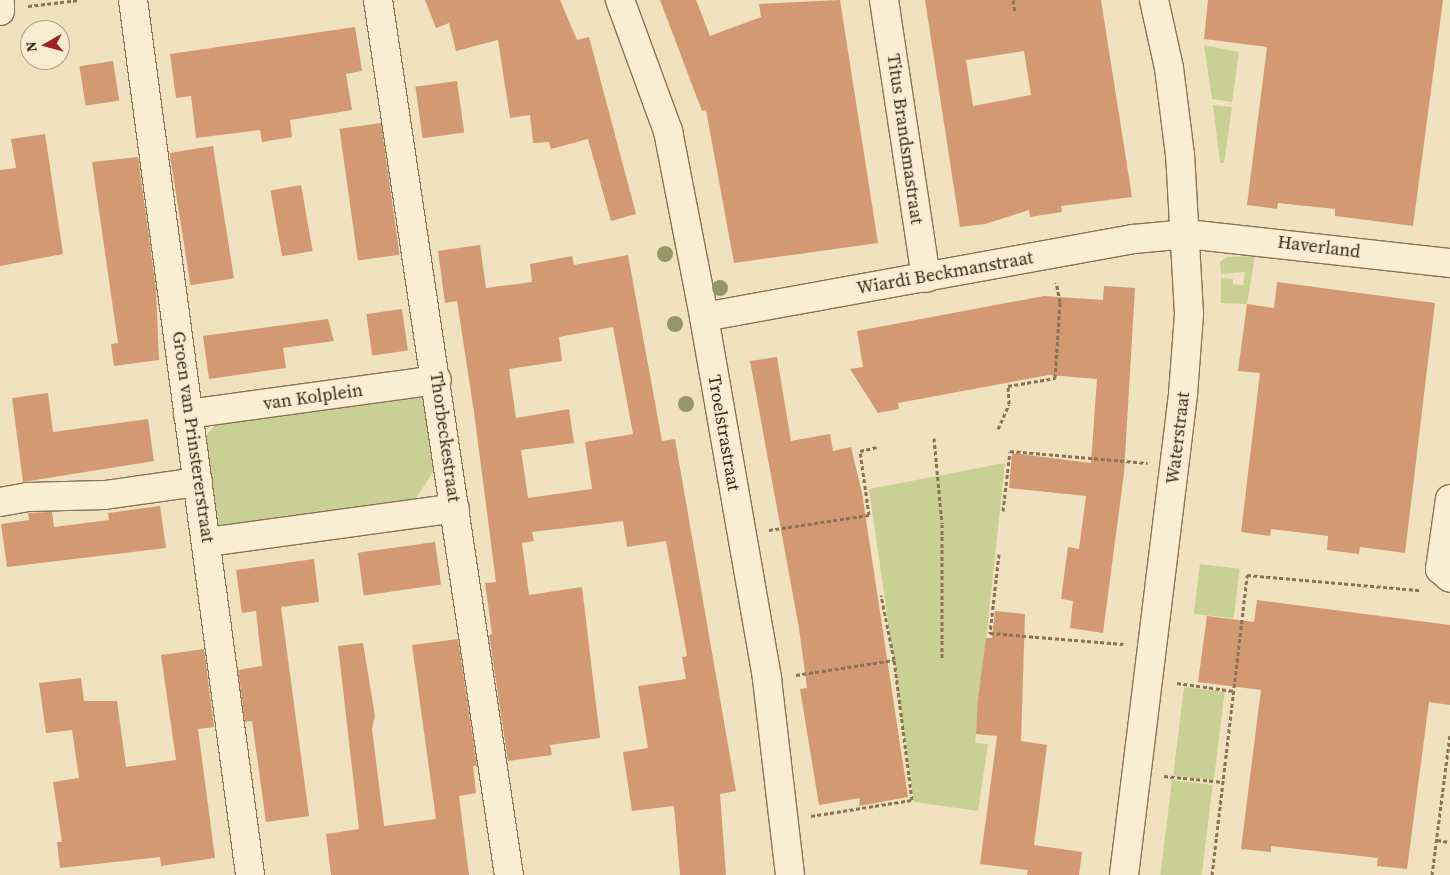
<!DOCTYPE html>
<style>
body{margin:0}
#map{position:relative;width:1450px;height:875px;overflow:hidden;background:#f1e2bf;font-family:"Source Serif 4",serif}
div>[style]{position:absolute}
.green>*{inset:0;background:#c9d093;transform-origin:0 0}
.building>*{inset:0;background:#d29972;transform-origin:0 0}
.path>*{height:3px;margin-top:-1.5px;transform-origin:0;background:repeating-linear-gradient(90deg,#8b7256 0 4px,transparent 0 6.5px)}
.roads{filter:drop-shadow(1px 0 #8b7256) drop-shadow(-1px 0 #8b7256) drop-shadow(0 1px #8b7256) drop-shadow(0 -1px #8b7256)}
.minor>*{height:28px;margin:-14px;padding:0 14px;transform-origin:14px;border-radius:14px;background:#fbefd3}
.trees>*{width:16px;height:16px;margin:-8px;border-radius:50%;background:#959668}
span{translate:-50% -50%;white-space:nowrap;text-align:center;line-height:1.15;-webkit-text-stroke:4px #f8ecd0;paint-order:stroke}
.street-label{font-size:18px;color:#3a2a1c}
.north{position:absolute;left:20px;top:20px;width:50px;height:50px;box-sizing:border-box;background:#f8ecd0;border:1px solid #ac9e88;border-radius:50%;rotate:263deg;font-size:14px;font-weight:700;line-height:20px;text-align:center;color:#3a2a1c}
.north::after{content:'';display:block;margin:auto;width:18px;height:22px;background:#9f2224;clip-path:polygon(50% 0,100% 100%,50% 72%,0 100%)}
</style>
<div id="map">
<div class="green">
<div style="clip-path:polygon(1204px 45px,1239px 52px,1232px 102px,1212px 99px)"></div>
<div style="clip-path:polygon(1213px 105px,1232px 107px,1224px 163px,1220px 163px)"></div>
<div style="clip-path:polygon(1255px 256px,1247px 304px,1221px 303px,1221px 278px,1233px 279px,1233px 284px,1243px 285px,1245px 272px,1221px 274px,1220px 262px,1227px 257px)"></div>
<div style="clip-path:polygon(422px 390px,435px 469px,413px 503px,219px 533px,204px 438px,217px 423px)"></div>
<div style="clip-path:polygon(1005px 463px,975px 743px,988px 744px,978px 811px,914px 802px,869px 489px)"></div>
<div style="left:1200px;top:564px;width:40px;height:50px;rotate:7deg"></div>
<div style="left:1184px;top:687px;width:41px;height:89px;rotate:7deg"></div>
<div style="left:1172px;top:780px;width:41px;height:96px;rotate:7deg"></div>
</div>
<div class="building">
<div style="clip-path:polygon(425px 0,560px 0,577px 40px,589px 37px,636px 214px,611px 221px,588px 139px,551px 149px,549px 142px,533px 143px,530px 115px,510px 118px,498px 40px,456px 51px,449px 23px,436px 28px)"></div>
<div style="clip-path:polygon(660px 0,696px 0,710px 36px,761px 17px,759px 4px,840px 0,878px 243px,734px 263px,706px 110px,702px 111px)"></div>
<div style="clip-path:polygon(evenodd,925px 0,1101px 0,1132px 197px,1061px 206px,1062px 212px,1030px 217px,1029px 210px,985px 224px,960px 227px,925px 0,1024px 51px,1031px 95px,973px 106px,966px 60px,1024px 51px)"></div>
<div style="clip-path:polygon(1208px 0,1443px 0,1413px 226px,1335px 216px,1335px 209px,1278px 203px,1277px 209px,1247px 205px,1267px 47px,1204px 39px)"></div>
<div style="clip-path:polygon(355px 27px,362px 71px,346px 74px,352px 110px,290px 120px,292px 137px,262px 142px,260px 130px,196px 138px,191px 96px,176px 98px,170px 54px)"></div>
<div style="left:113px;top:61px;width:40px;height:34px;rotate:81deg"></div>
<div style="left:457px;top:81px;width:52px;height:42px;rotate:82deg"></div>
<div style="left:381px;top:123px;width:133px;height:42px;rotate:82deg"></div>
<div style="clip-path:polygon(45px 134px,63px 254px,0 266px,0 170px,16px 168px,11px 139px)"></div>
<div style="left:213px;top:146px;width:134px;height:44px;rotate:81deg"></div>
<div style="clip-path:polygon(138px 157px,156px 289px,159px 360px,114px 366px,111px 344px,118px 343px,92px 162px)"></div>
<div style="left:301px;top:185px;width:67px;height:31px;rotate:80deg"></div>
<div style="clip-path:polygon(evenodd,480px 245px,486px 288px,532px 282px,530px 264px,572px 256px,574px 265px,628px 255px,662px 441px,675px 439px,736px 791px,720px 794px,726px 875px,680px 875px,674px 806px,632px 811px,623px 752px,648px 748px,638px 686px,686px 679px,682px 657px,687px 656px,666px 541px,627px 547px,623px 521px,532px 532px,534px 541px,522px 543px,529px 595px,582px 587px,600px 738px,550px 745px,552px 755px,508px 761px,489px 635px,492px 634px,485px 583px,496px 582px,474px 412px,457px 301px,445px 303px,438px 251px,480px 245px,613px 327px,633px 434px,585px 442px,592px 489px,528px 498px,521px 450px,574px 443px,569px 409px,516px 418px,509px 369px,562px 361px,559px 337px,613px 327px)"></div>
<div style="clip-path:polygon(1277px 282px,1435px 303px,1405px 553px,1360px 547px,1359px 554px,1327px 550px,1328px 536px,1271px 529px,1270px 536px,1241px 532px,1260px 373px,1238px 371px,1247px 304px,1274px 308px)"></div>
<div style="clip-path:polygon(1104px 286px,1135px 288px,1124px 473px,1103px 633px,1070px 628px,1073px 601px,1061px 599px,1068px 547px,1079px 549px,1086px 496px,1009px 488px,1012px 453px,1091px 463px,1097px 379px,1049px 375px,898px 403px,899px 409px,878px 413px,850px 369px,863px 367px,857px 331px,1044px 296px,1103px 300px)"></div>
<div style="left:402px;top:309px;width:42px;height:36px;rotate:82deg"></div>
<div style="clip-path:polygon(328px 319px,334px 341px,283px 348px,286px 368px,209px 379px,203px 336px)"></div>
<div style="clip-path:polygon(777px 357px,791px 441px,830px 434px,833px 451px,851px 447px,862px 493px,908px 797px,859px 806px,860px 798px,819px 805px,800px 689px,807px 688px,799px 628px,750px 361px)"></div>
<div style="clip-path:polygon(48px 393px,53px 432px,148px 419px,154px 461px,23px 482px,12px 398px)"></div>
<div style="clip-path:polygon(160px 506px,166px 548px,7px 567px,1px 524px,29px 520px,28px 513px,52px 512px,54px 527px,109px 520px,108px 513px)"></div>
<div style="left:435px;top:542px;width:43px;height:78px;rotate:82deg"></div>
<div style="clip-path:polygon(314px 559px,319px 602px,281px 607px,309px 816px,266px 822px,252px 721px,245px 722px,238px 670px,262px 666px,256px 611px,242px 613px,236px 570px)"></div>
<div style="clip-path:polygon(1257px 600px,1450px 625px,1450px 705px,1429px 702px,1407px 869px,1377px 866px,1378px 858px,1271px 846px,1271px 852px,1241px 849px,1261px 690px,1198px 682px,1207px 616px,1254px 622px)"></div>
<div style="clip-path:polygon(995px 611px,1025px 614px,1021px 741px,1047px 745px,1034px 845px,1082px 852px,1079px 875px,1027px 875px,1028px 870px,980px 864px,997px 736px,976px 734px,978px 699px,986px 638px,992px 638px)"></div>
<div style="clip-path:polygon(458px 639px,477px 766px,473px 766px,476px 793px,459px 796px,469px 875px,331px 875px,326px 834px,359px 829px,338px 646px,363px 643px,375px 716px,372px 729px,384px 826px,436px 819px,412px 645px)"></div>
<div style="clip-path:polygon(204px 649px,214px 727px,198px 729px,215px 858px,161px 866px,160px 857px,60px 868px,57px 842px,62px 842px,53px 782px,79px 778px,72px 730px,46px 733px,39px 683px,81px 678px,84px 701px,117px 701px,126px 767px,176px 760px,161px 655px)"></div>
</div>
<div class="path">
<div style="left:1013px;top:0;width:11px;rotate:80deg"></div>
<div style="left:28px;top:6px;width:52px;rotate:-6.6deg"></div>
<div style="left:998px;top:429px;width:27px;rotate:-66deg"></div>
<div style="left:1009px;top:404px;width:18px;rotate:-93deg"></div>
<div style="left:1008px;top:386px;width:48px;rotate:-9.7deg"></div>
<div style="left:1055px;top:378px;width:76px;rotate:-86.2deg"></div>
<div style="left:1060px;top:302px;width:20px;rotate:-101deg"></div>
<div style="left:934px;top:438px;width:86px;rotate:84.7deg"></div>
<div style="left:942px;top:524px;width:134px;rotate:90deg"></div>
<div style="left:1003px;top:511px;width:60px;rotate:-83.3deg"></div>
<div style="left:1010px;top:451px;width:138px;rotate:5deg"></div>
<div style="left:769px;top:530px;width:101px;rotate:-8.5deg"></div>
<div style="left:869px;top:515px;width:65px;rotate:-98deg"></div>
<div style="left:860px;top:451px;width:17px;rotate:-13deg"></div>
<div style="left:999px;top:554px;width:80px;rotate:96.5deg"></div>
<div style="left:990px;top:633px;width:134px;rotate:4.7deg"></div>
<div style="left:796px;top:675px;width:99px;rotate:-8.7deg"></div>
<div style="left:1177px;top:683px;width:57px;rotate:8.1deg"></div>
<div style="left:1164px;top:776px;width:59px;rotate:5.8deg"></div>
<div style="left:811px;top:816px;width:102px;rotate:-9deg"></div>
<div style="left:912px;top:800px;width:141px;rotate:-97.3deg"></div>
<div style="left:894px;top:660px;width:66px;rotate:-101.3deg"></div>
<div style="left:1437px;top:840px;width:13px;rotate:9deg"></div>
<div style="left:1212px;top:875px;width:302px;rotate:-83.3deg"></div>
<div style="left:1247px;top:575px;width:174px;rotate:5deg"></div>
<div style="left:1432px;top:875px;width:142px;rotate:-82.7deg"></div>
</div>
<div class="roads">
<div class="minor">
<div style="left:133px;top:0;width:883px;rotate:82.38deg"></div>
<div style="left:378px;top:0;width:885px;rotate:81.49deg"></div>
<div style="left:620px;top:0;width:140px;rotate:69.9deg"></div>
<div style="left:668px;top:131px;width:189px;rotate:79deg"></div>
<div style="left:704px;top:317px;width:367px;rotate:80.1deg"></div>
<div style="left:767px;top:679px;width:197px;rotate:83.3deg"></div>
<div style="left:884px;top:0;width:281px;rotate:81.4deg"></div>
<div style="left:0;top:3px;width:8px;rotate:90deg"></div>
<div style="left:704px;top:317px;width:437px;rotate:-10.3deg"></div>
<div style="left:1134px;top:239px;width:53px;rotate:-5.4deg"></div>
<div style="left:1187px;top:234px;width:265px;rotate:6.3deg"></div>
<div style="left:188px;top:414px;width:251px;rotate:-7.8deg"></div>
<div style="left:1450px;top:499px;width:71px;rotate:98.1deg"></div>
<div style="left:1440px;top:569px;width:13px;rotate:42deg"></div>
<div style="left:0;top:502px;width:27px;rotate:-10deg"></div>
<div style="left:27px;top:497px;width:78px;rotate:-1.5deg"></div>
<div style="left:105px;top:495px;width:94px;rotate:-8deg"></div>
<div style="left:208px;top:542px;width:249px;rotate:-7.8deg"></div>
<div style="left:1124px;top:875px;width:485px;rotate:-83deg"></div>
<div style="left:1183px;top:394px;width:80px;rotate:-85.7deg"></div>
<div style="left:1189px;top:314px;width:159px;rotate:-93.2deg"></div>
<div style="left:1180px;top:155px;width:88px;rotate:-97.2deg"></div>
<div style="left:1169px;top:68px;width:70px;rotate:-102.4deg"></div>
</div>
</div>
<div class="trees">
<div style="left:665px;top:254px"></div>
<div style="left:720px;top:288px"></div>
<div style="left:675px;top:324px"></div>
<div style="left:686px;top:404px"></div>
</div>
<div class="street-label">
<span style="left:905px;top:139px;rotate:82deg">Titus Brandsmastraat</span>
<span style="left:1319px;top:247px;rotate:7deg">Haverland</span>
<span style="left:945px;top:273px;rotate:-10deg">Wiardi Beckmanstraat</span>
<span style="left:313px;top:397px;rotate:-8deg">van Kolplein</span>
<span style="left:724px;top:433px;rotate:80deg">Troelstrastraat</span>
<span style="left:193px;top:437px;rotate:82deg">Groen van Prinstererstraat</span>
<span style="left:445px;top:437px;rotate:82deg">Thorbeckestraat</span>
<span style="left:1178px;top:438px;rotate:-83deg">Waterstraat</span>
</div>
<div class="north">N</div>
</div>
